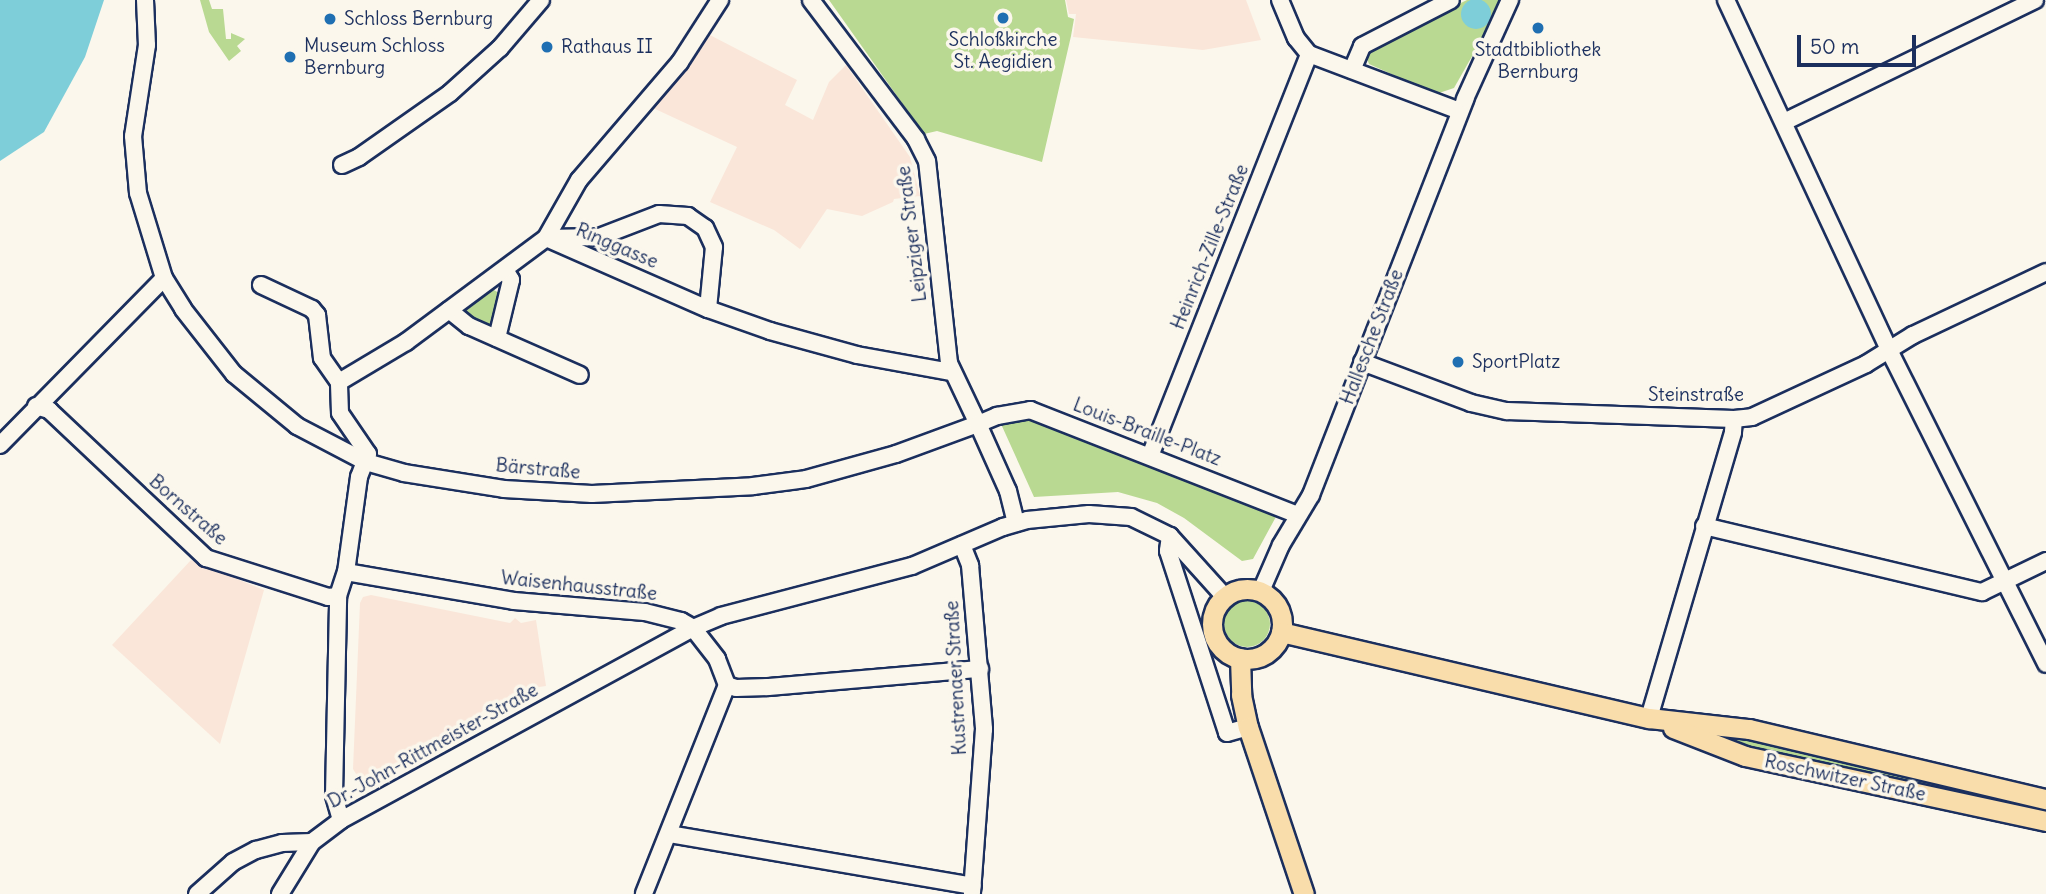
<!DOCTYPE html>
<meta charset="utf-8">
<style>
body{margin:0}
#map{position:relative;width:2046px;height:894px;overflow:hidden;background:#fbf7ec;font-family:Delius,sans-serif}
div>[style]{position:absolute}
.built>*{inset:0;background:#fae6d9}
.green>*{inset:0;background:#b9d992}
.round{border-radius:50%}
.water>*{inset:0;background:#7eced9}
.roads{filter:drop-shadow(2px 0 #1b2f5e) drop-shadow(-2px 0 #1b2f5e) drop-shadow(0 2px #1b2f5e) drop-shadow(0 -2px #1b2f5e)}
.minor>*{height:16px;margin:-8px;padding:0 8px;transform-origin:8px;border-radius:8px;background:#fbf7ec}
.major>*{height:19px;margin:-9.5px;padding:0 9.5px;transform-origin:9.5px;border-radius:9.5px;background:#f9ddab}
.major>.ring{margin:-9.5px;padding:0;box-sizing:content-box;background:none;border:19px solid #f9ddab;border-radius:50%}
.dots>*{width:19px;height:19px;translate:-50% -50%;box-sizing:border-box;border:4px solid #fbf7ec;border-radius:50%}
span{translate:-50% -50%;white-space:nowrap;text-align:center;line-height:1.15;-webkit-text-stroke:7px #fbf7ec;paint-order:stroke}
.poi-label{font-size:19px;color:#1b2f5e}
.left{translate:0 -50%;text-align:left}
.street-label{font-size:19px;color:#1b2f5e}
.scale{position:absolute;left:1797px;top:35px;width:119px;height:32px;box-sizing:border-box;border:4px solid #1b2f5e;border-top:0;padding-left:9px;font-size:21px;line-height:24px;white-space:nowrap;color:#1b2f5e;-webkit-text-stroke:5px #fbf7ec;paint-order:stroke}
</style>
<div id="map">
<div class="built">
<div style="clip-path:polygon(1066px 0,1246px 0,1261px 40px,1203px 50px,1073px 37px,1076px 14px,1069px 14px)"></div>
<div style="clip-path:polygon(706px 33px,797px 80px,785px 105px,813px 120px,829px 82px,846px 65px,910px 157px,920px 196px,894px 199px,893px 202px,862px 216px,827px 209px,800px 249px,774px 230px,710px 202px,737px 147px,653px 108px)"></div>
<div style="clip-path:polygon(191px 560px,264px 590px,220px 744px,112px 645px)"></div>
<div style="clip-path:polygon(371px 595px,510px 623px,515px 618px,521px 623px,536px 620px,546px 686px,532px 688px,527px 696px,521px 692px,481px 712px,484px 718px,373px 780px,358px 777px,353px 769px,360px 603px,363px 597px)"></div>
</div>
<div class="green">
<div style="clip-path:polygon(200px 0,209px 0,212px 9px,223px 9px,226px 39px,231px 39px,231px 33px,245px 39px,237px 46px,241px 51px,229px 61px,209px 32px)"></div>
<div style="clip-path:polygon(829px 0,1065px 0,1068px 17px,1074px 19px,1071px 36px,1042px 162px,937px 131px,924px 134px)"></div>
<div style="clip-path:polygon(1467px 0,1504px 0,1454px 88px,1436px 94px,1369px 64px,1366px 56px,1374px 45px)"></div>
<div style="clip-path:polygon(492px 289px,501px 294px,491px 330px,462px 311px)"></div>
<div style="clip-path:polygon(1021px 417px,1278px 513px,1253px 559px,1242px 561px,1184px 518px,1157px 503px,1118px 492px,1034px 497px,1001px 424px)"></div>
<div class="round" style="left:1224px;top:601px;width:46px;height:46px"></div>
<div style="clip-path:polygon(1695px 729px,1746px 733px,2046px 804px,2046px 814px,1754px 752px)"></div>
</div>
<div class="water">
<div class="round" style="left:1461px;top:-1px;width:30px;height:30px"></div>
<div style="clip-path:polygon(0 0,104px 0,85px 57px,44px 132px,0 161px)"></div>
</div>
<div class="roads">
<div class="minor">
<div style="left:145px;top:0;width:45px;rotate:87.5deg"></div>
<div style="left:147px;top:45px;width:92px;rotate:98.7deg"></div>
<div style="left:133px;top:136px;width:57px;rotate:85deg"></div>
<div style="left:138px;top:193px;width:89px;rotate:73deg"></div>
<div style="left:164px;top:278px;width:36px;rotate:58deg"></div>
<div style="left:183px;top:309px;width:83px;rotate:51.9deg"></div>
<div style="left:234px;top:374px;width:82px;rotate:39.5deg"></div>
<div style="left:297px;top:426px;width:78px;rotate:27.6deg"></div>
<div style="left:366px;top:462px;width:40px;rotate:16deg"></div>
<div style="left:404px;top:473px;width:101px;rotate:9.1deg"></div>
<div style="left:504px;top:489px;width:88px;rotate:3.3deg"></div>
<div style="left:592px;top:494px;width:161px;rotate:-2.8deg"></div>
<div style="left:753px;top:486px;width:53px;rotate:-7.5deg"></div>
<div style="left:806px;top:479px;width:93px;rotate:-15.5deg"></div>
<div style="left:896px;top:454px;width:87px;rotate:-20.1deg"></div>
<div style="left:978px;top:424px;width:68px;rotate:-115.4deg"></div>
<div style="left:949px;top:363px;width:203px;rotate:-96.2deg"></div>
<div style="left:927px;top:161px;width:25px;rotate:-117deg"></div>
<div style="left:916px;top:139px;width:174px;rotate:-127.1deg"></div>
<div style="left:1280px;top:0;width:41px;rotate:67.2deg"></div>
<div style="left:1296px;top:38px;width:21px;rotate:51deg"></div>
<div style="left:1309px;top:54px;width:161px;rotate:20.7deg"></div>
<div style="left:1726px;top:0;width:386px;rotate:65deg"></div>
<div style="left:1889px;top:350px;width:351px;rotate:63.4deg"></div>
<div style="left:1352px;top:70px;width:26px;rotate:-67deg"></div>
<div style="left:1362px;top:46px;width:100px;rotate:-27.3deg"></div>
<div style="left:1784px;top:122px;width:279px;rotate:-25.9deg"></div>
<div style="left:342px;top:165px;width:19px;rotate:-25deg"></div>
<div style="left:359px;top:157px;width:111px;rotate:-35.1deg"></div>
<div style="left:450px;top:93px;width:67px;rotate:-42deg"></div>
<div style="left:500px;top:48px;width:63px;rotate:-49.5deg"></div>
<div style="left:261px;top:285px;width:56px;rotate:25.2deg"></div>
<div style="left:312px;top:309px;width:8px;rotate:50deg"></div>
<div style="left:317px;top:315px;width:43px;rotate:83.4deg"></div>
<div style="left:322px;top:358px;width:29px;rotate:55deg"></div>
<div style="left:708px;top:309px;width:62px;rotate:-84.5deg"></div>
<div style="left:714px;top:247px;width:21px;rotate:-115deg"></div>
<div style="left:705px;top:228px;width:21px;rotate:-145deg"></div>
<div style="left:688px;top:216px;width:29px;rotate:-176deg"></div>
<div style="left:659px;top:214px;width:64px;rotate:159deg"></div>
<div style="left:599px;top:237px;width:53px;rotate:178.9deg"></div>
<div style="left:546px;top:238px;width:177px;rotate:23.7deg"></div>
<div style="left:708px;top:309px;width:66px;rotate:19.5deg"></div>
<div style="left:770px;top:331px;width:90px;rotate:15.4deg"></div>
<div style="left:857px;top:355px;width:96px;rotate:10.3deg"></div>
<div style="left:449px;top:310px;width:26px;rotate:39deg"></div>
<div style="left:469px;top:326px;width:121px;rotate:23.8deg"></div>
<div style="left:497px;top:338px;width:60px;rotate:-76.4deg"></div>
<div style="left:511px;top:280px;width:10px;rotate:-119deg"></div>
<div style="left:1362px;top:362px;width:116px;rotate:20.6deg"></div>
<div style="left:1471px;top:403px;width:37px;rotate:13deg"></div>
<div style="left:1507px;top:411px;width:227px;rotate:2deg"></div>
<div style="left:1734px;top:419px;width:18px;rotate:-6deg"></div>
<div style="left:1752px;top:417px;width:126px;rotate:-24.9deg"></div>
<div style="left:1866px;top:364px;width:55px;rotate:-31.7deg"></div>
<div style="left:1913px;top:335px;width:147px;rotate:-25.3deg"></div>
<div style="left:36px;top:406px;width:14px;rotate:17deg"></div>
<div style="left:49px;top:410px;width:216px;rotate:43.3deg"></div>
<div style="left:206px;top:558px;width:128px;rotate:17.7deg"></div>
<div style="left:328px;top:597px;width:10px;rotate:-6deg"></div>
<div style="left:0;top:445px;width:234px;rotate:-45.5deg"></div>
<div style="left:1150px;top:456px;width:432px;rotate:-68.4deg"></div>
<div style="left:1016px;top:523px;width:33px;rotate:-104deg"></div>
<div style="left:1008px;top:491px;width:73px;rotate:-114.1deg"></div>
<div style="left:978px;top:424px;width:21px;rotate:-23deg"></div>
<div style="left:997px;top:416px;width:34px;rotate:-10deg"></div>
<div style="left:1030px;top:410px;width:288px;rotate:21.4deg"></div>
<div style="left:1704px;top:526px;width:286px;rotate:13.4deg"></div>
<div style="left:1982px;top:592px;width:71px;rotate:-25.8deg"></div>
<div style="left:1170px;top:536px;width:15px;rotate:98deg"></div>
<div style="left:1168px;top:551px;width:191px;rotate:72deg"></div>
<div style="left:1227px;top:733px;width:22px;rotate:-16deg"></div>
<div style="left:962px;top:545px;width:22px;rotate:68deg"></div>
<div style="left:970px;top:565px;width:165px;rotate:85.1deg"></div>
<div style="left:984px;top:729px;width:165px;rotate:94.2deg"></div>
<div style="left:346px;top:572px;width:170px;rotate:9.8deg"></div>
<div style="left:514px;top:601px;width:131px;rotate:4.8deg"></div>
<div style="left:645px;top:612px;width:37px;rotate:14deg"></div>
<div style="left:681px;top:621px;width:14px;rotate:30deg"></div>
<div style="left:693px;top:628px;width:39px;rotate:52deg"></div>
<div style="left:717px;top:659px;width:28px;rotate:69deg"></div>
<div style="left:727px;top:685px;width:225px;rotate:111.7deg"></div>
<div style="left:1261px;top:591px;width:50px;rotate:-66.5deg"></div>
<div style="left:1281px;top:545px;width:58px;rotate:-59deg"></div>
<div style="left:1311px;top:495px;width:425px;rotate:-68.7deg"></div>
<div style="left:1465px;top:99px;width:109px;rotate:-65.6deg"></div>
<div style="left:727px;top:685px;width:9px;rotate:18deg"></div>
<div style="left:736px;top:688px;width:32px;rotate:-2deg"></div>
<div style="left:768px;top:687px;width:213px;rotate:-4.9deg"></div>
<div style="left:1649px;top:718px;width:298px;rotate:-73.6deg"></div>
<div style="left:1733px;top:432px;width:13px;rotate:-86deg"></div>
<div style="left:341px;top:820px;width:26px;rotate:-106deg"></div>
<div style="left:334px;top:795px;width:199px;rotate:-88.8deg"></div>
<div style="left:338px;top:596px;width:25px;rotate:-72deg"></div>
<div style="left:346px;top:572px;width:96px;rotate:-82.2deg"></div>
<div style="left:359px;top:477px;width:25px;rotate:-69deg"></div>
<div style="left:368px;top:454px;width:50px;rotate:-124.3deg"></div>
<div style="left:340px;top:413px;width:31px;rotate:-92deg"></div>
<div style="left:339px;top:382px;width:78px;rotate:-30.8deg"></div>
<div style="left:406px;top:342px;width:174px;rotate:-36.6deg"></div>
<div style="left:546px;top:238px;width:67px;rotate:-60.4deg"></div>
<div style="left:579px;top:180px;width:155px;rotate:-49.4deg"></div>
<div style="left:680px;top:62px;width:74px;rotate:-57.2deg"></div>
<div style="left:669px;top:834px;width:308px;rotate:9.7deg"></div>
<div style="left:197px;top:894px;width:48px;rotate:-41.6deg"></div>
<div style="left:233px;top:862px;width:26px;rotate:-28deg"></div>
<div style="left:256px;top:850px;width:27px;rotate:-15deg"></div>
<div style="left:282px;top:843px;width:30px;rotate:-2deg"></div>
<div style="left:280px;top:894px;width:61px;rotate:-58.4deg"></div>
<div style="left:312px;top:842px;width:36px;rotate:-37deg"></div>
<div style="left:341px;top:820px;width:401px;rotate:-28.6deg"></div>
<div style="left:693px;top:628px;width:30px;rotate:-23deg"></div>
<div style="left:721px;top:616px;width:197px;rotate:-14.7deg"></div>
<div style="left:912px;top:566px;width:99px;rotate:-23.2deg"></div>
<div style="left:1003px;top:527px;width:25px;rotate:-16deg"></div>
<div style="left:1027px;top:520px;width:62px;rotate:-5.5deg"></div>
<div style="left:1089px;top:514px;width:42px;rotate:4.1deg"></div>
<div style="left:1131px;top:517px;width:43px;rotate:26deg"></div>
<div style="left:1170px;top:536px;width:82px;rotate:48deg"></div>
</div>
<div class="major">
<div class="ring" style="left:1212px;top:589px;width:51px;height:51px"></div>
<div style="left:1281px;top:632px;width:378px;rotate:13.2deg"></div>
<div style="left:1649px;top:718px;width:101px;rotate:6.3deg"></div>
<div style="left:1749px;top:729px;width:305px;rotate:13.3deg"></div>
<div style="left:1240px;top:658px;width:37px;rotate:88deg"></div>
<div style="left:1241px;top:695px;width:33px;rotate:78deg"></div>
<div style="left:1248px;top:727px;width:176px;rotate:71.5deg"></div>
<div style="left:1673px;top:728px;width:77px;rotate:21.3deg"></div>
<div style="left:1745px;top:756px;width:308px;rotate:12.2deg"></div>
</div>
</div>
<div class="dots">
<div style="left:1003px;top:18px;background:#1f6fb2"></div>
<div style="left:330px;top:19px;background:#1f6fb2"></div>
<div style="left:1538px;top:28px;background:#1f6fb2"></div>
<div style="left:547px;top:47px;background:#1f6fb2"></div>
<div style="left:290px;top:57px;background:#1f6fb2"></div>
<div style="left:1458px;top:362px;background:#1f6fb2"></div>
</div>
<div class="poi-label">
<span class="left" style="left:344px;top:19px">Schloss Bernburg</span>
<span style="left:1003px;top:51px">Schloßkirche<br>St. Aegidien</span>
<span class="left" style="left:304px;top:57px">Museum Schloss<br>Bernburg</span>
<span class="left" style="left:561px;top:47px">Rathaus II</span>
<span style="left:1538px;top:61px">Stadtbibliothek<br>Bernburg</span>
<span class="left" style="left:1472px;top:362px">SportPlatz</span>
</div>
<div class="street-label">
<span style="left:912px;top:234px;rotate:-97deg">Leipziger Straße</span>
<span style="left:617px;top:246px;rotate:23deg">Ringgasse</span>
<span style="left:1210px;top:247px;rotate:-68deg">Heinrich-Zille-Straße</span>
<span style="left:1372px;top:337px;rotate:-69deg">Hallesche Straße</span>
<span style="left:1696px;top:395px">Steinstraße</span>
<span style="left:1147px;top:432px;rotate:21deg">Louis-Braille-Platz</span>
<span style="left:538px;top:469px;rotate:5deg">Bärstraße</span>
<span style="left:188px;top:510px;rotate:41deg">Bornstraße</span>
<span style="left:579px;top:586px;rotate:6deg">Waisenhausstraße</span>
<span style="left:956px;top:678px;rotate:-93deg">Kustrenaer Straße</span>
<span style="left:433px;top:746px;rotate:-29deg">Dr.-John-Rittmeister-Straße</span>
<span style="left:1845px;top:778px;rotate:12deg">Roschwitzer Straße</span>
</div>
<div class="scale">50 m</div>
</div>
